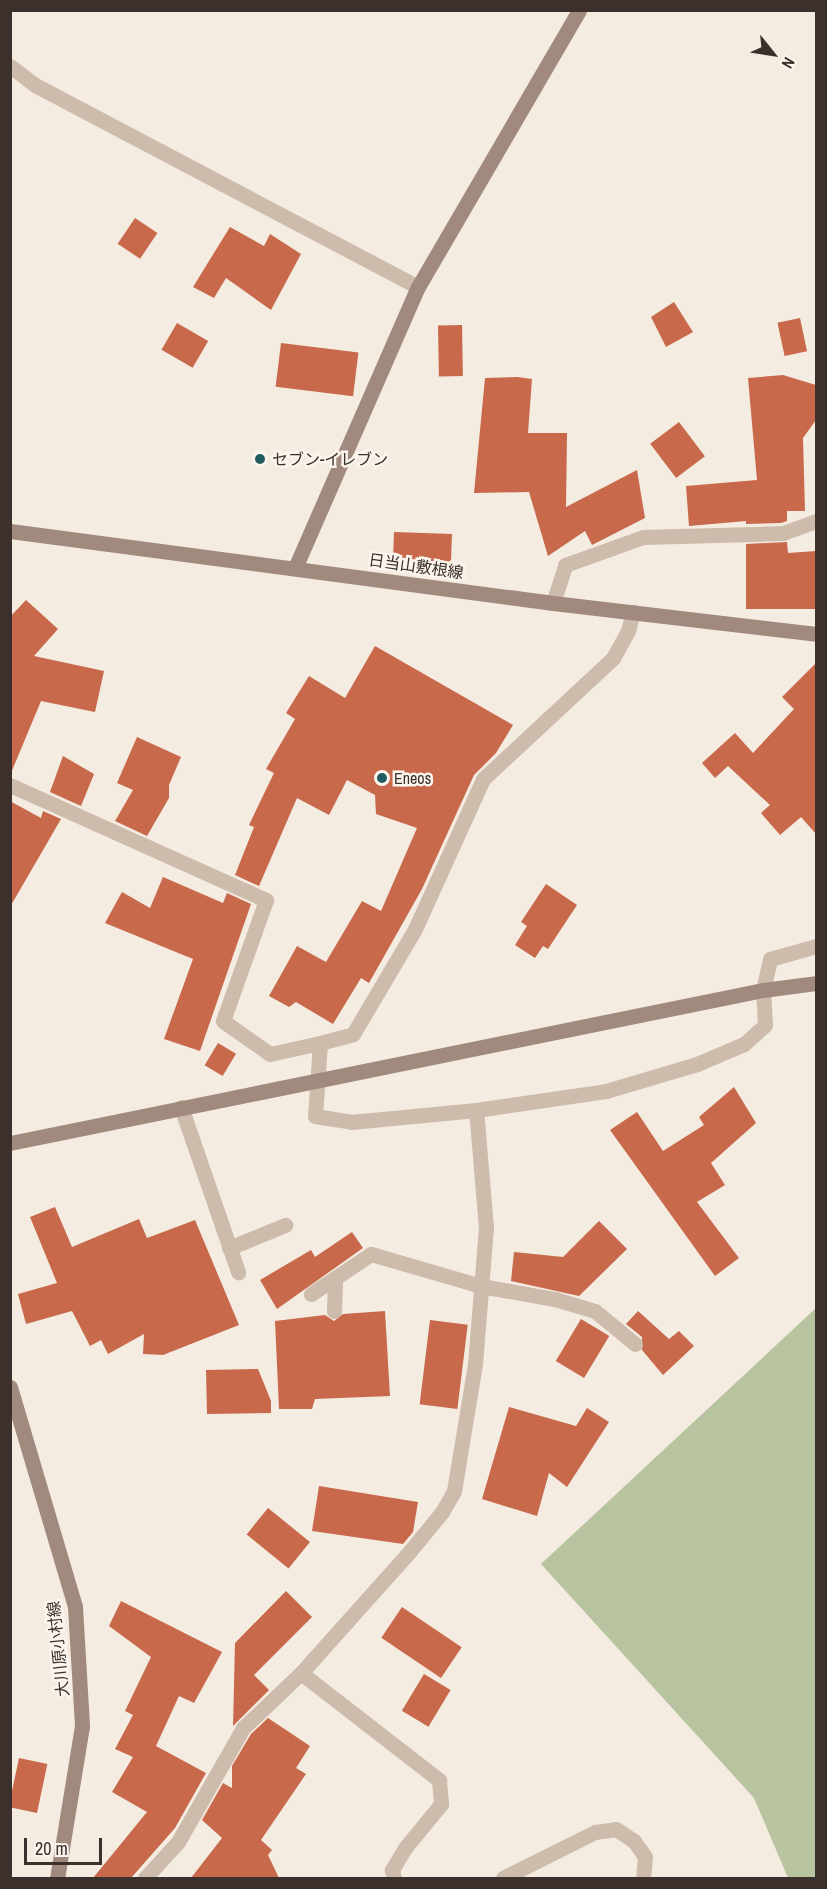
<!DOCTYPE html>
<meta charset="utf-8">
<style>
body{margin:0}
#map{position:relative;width:827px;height:1889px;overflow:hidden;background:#f4ebe1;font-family:"Archivo Narrow","Noto Sans JP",sans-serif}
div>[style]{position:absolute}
.green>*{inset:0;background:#b8c4a0}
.building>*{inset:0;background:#c8694b;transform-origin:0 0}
.street>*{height:15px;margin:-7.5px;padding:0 7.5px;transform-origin:7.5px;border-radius:7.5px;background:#cdbbac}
.secondary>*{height:15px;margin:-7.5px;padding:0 7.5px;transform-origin:7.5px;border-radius:7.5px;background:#a18a7d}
.dots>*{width:16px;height:16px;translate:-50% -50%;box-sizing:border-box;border:3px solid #fbf5ee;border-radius:50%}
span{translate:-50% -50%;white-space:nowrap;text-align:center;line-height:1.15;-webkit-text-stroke:5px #fbf5ee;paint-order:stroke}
.poi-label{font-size:16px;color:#3b302b}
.left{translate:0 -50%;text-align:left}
.street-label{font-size:16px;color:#3b302b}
.frame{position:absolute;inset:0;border:12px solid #3b302b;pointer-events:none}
.north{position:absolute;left:743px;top:24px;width:60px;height:60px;-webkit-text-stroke:4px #fbf5ee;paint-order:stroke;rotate:120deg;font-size:16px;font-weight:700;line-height:24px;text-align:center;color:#3b302b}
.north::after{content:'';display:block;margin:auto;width:21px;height:27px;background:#3b302b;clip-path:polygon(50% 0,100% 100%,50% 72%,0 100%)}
.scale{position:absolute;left:24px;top:1838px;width:78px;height:27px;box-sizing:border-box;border:3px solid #3b302b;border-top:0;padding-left:8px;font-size:18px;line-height:21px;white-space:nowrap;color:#3b302b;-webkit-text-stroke:4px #fbf5ee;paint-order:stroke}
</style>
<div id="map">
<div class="green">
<div style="clip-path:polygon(816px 1308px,816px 1878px,788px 1878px,754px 1798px,541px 1564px)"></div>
</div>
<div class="building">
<div style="left:135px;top:218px;width:27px;height:31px;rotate:34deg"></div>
<div style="clip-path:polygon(230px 227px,264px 246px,270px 234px,301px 254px,271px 310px,226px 278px,214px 298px,193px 287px)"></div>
<div style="clip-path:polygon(674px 302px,693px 332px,666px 347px,651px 317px)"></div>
<div style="left:800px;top:318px;width:34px;height:23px;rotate:78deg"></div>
<div style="left:177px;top:323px;width:36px;height:31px;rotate:30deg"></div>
<div style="left:462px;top:325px;width:51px;height:24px;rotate:89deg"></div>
<div style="left:281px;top:343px;width:78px;height:44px;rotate:7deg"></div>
<div style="clip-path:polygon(783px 375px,816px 385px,816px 420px,803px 438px,805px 511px,787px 511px,787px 521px,781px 523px,746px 524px,746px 521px,689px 526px,686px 486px,757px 480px,748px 378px)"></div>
<div style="clip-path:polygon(517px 377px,532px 379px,528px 433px,567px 433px,566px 507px,637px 470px,645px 518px,592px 545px,585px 531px,548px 556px,529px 492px,474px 493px,485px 378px)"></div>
<div style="left:679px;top:422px;width:43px;height:36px;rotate:53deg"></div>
<div style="left:394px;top:532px;width:58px;height:35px;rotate:2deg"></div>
<div style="clip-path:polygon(787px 542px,788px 553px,816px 551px,816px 609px,746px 609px,746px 544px)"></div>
<div style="clip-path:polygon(26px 600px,58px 629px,34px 656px,104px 671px,95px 712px,41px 701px,11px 773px,10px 617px)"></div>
<div style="clip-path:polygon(375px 646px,513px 725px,496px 753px,474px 775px,422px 889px,369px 983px,361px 978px,333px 1024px,296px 1002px,289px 1007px,269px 996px,297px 946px,326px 962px,362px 901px,381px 911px,417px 828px,376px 814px,375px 795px,347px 780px,329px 815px,297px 798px,259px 886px,235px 875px,254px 827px,249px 825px,274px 773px,266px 769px,295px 719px,286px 713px,309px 676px,345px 698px)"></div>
<div style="clip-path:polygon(816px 663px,816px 834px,801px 817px,780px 835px,761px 813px,770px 805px,728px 766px,715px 778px,702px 763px,735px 733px,753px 753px,794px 709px,782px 697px)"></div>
<div style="clip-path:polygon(137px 737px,181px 757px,169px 785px,169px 798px,147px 836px,115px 821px,133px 790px,117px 783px)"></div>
<div style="clip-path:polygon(63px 756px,94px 774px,81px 806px,50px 792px)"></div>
<div style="clip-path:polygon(10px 801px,41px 818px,43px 811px,61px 819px,10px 907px)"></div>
<div style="clip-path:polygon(163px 877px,223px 903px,227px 893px,251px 904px,200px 1051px,164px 1039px,193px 959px,105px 923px,122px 892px,150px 908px)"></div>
<div style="clip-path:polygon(546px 884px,577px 905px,548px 949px,543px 946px,535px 958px,515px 945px,527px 926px,521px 922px)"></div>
<div style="left:218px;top:1043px;width:21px;height:26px;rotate:31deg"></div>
<div style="clip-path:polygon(734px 1087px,756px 1123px,711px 1163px,725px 1185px,697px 1202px,739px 1258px,715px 1276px,610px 1130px,637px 1112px,663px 1151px,704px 1125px,699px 1117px)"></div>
<div style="clip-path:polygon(55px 1207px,72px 1247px,139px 1219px,147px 1238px,195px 1220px,239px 1325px,163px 1355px,143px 1354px,144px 1334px,108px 1354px,101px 1340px,90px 1346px,72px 1311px,26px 1324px,18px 1294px,57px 1283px,30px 1217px)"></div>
<div style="clip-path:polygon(599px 1221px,627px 1249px,579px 1296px,511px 1281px,514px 1252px,563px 1257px)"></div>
<div style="clip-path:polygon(352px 1232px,363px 1248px,277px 1309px,260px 1280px,311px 1250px,315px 1257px)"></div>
<div style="clip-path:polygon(385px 1311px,390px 1396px,315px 1399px,312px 1409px,279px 1409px,275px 1321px,325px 1315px,334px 1321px,343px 1314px)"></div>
<div style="clip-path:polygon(638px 1311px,669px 1339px,679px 1331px,694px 1346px,663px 1375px,642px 1350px,642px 1337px,626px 1324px)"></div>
<div style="left:581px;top:1319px;width:33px;height:49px;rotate:31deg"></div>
<div style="left:430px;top:1320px;width:38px;height:85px;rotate:7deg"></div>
<div style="clip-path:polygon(258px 1369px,271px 1401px,271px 1413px,207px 1414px,206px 1370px)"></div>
<div style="clip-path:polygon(509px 1407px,576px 1426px,587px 1408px,609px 1422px,567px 1487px,549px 1473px,537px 1516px,482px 1499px)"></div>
<div style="clip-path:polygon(319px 1486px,418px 1502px,413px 1532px,403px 1544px,312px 1531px)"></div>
<div style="left:268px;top:1508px;width:54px;height:34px;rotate:39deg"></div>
<div style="clip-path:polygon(286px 1591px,312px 1617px,254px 1675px,269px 1690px,233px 1726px,235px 1643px)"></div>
<div style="clip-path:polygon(121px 1601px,222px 1652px,194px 1703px,179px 1696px,156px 1746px,206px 1773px,175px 1828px,131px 1878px,93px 1878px,147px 1812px,112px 1792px,133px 1757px,115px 1749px,133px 1715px,125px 1711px,151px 1657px,109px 1626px)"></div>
<div style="left:402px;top:1607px;width:72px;height:37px;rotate:34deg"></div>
<div style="left:424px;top:1674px;width:31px;height:43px;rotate:31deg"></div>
<div style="clip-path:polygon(268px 1718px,310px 1746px,296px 1768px,306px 1774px,261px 1840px,272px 1850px,268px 1855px,279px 1878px,191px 1878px,222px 1838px,202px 1820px,223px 1783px,232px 1788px,232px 1766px,251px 1734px)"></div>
<div style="left:19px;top:1758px;width:29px;height:50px;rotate:12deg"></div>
</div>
<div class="street">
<div style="left:10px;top:66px;width:31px;rotate:37deg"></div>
<div style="left:35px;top:85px;width:433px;rotate:27.8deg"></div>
<div style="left:553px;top:603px;width:40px;rotate:-72deg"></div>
<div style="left:565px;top:565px;width:83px;rotate:-19.7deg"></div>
<div style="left:643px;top:537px;width:140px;rotate:-1.6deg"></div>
<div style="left:783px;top:533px;width:35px;rotate:-20deg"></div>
<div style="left:10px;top:785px;width:281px;rotate:24.2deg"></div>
<div style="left:266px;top:900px;width:128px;rotate:109.6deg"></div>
<div style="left:223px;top:1021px;width:57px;rotate:35.1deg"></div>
<div style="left:270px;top:1054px;width:51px;rotate:-12.4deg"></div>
<div style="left:320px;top:1043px;width:73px;rotate:93.9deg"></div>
<div style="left:315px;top:1116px;width:36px;rotate:9deg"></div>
<div style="left:351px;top:1122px;width:126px;rotate:-5.5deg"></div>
<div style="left:320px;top:1043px;width:34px;rotate:-15deg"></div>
<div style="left:353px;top:1034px;width:122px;rotate:-59.4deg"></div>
<div style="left:415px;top:929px;width:165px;rotate:-65.6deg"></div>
<div style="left:483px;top:779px;width:178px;rotate:-42.9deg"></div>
<div style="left:613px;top:658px;width:31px;rotate:-61deg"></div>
<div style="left:628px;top:631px;width:20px;rotate:-75deg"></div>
<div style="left:181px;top:1107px;width:175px;rotate:70.9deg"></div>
<div style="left:229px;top:1248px;width:61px;rotate:-22.3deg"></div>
<div style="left:311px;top:1294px;width:72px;rotate:-33.7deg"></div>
<div style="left:371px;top:1254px;width:115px;rotate:16.2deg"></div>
<div style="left:481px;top:1286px;width:75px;rotate:10deg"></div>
<div style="left:555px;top:1299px;width:42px;rotate:16.7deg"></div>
<div style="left:595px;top:1311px;width:52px;rotate:39.5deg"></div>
<div style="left:334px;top:1311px;width:33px;rotate:-88deg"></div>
<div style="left:301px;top:1673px;width:175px;rotate:37.8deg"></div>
<div style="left:439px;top:1780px;width:24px;rotate:85deg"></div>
<div style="left:441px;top:1804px;width:57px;rotate:129.3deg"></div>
<div style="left:405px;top:1848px;width:26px;rotate:121deg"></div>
<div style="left:392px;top:1870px;width:8px;rotate:76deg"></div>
<div style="left:145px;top:1878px;width:49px;rotate:-47.5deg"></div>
<div style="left:178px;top:1842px;width:131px;rotate:-60.3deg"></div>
<div style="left:243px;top:1728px;width:80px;rotate:-43.5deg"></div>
<div style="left:301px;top:1673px;width:164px;rotate:-48.2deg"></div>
<div style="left:410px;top:1551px;width:50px;rotate:-50.6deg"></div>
<div style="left:442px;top:1512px;width:24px;rotate:-60deg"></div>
<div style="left:454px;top:1491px;width:129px;rotate:-80.6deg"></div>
<div style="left:475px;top:1364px;width:136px;rotate:-85.4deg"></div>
<div style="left:486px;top:1228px;width:118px;rotate:-94.8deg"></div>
<div style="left:476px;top:1110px;width:131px;rotate:-8.3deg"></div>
<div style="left:606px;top:1091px;width:95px;rotate:-16.5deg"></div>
<div style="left:697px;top:1064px;width:51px;rotate:-23.1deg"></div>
<div style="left:744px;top:1044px;width:28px;rotate:-42deg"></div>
<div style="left:765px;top:1025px;width:35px;rotate:-93deg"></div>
<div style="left:763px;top:990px;width:32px;rotate:-77deg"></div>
<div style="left:770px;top:959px;width:48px;rotate:-15.8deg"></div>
<div style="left:503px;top:1878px;width:103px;rotate:-26.6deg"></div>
<div style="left:595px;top:1832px;width:21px;rotate:-8deg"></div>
<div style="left:616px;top:1829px;width:22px;rotate:34deg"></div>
<div style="left:634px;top:1841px;width:19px;rotate:55deg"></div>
<div style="left:645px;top:1857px;width:21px;rotate:95deg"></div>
</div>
<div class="secondary">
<div style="left:10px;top:531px;width:548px;rotate:7.55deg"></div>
<div style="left:553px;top:603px;width:265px;rotate:6.7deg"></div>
<div style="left:295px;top:568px;width:307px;rotate:-66.4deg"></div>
<div style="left:418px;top:287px;width:320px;rotate:-59.8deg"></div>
<div style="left:10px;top:1143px;width:768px;rotate:-11.49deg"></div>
<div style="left:763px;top:990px;width:53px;rotate:-7.5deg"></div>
<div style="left:10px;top:1387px;width:229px;rotate:73.5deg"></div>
<div style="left:75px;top:1607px;width:119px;rotate:86.6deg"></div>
<div style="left:82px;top:1726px;width:154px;rotate:99.3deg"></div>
</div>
<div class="dots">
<div style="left:260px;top:459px;background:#1f5a5e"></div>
<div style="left:382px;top:778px;background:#1f5a5e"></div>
</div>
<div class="poi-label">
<span class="left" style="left:272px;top:459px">セブン-イレブン</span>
<span class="left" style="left:394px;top:778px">Eneos</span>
</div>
<div class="street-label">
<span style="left:416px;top:566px;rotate:8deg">日当山敷根線</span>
<span style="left:58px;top:1649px;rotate:-96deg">大川原小村線</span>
</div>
<div class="frame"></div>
<div class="north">N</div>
<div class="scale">20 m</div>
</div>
